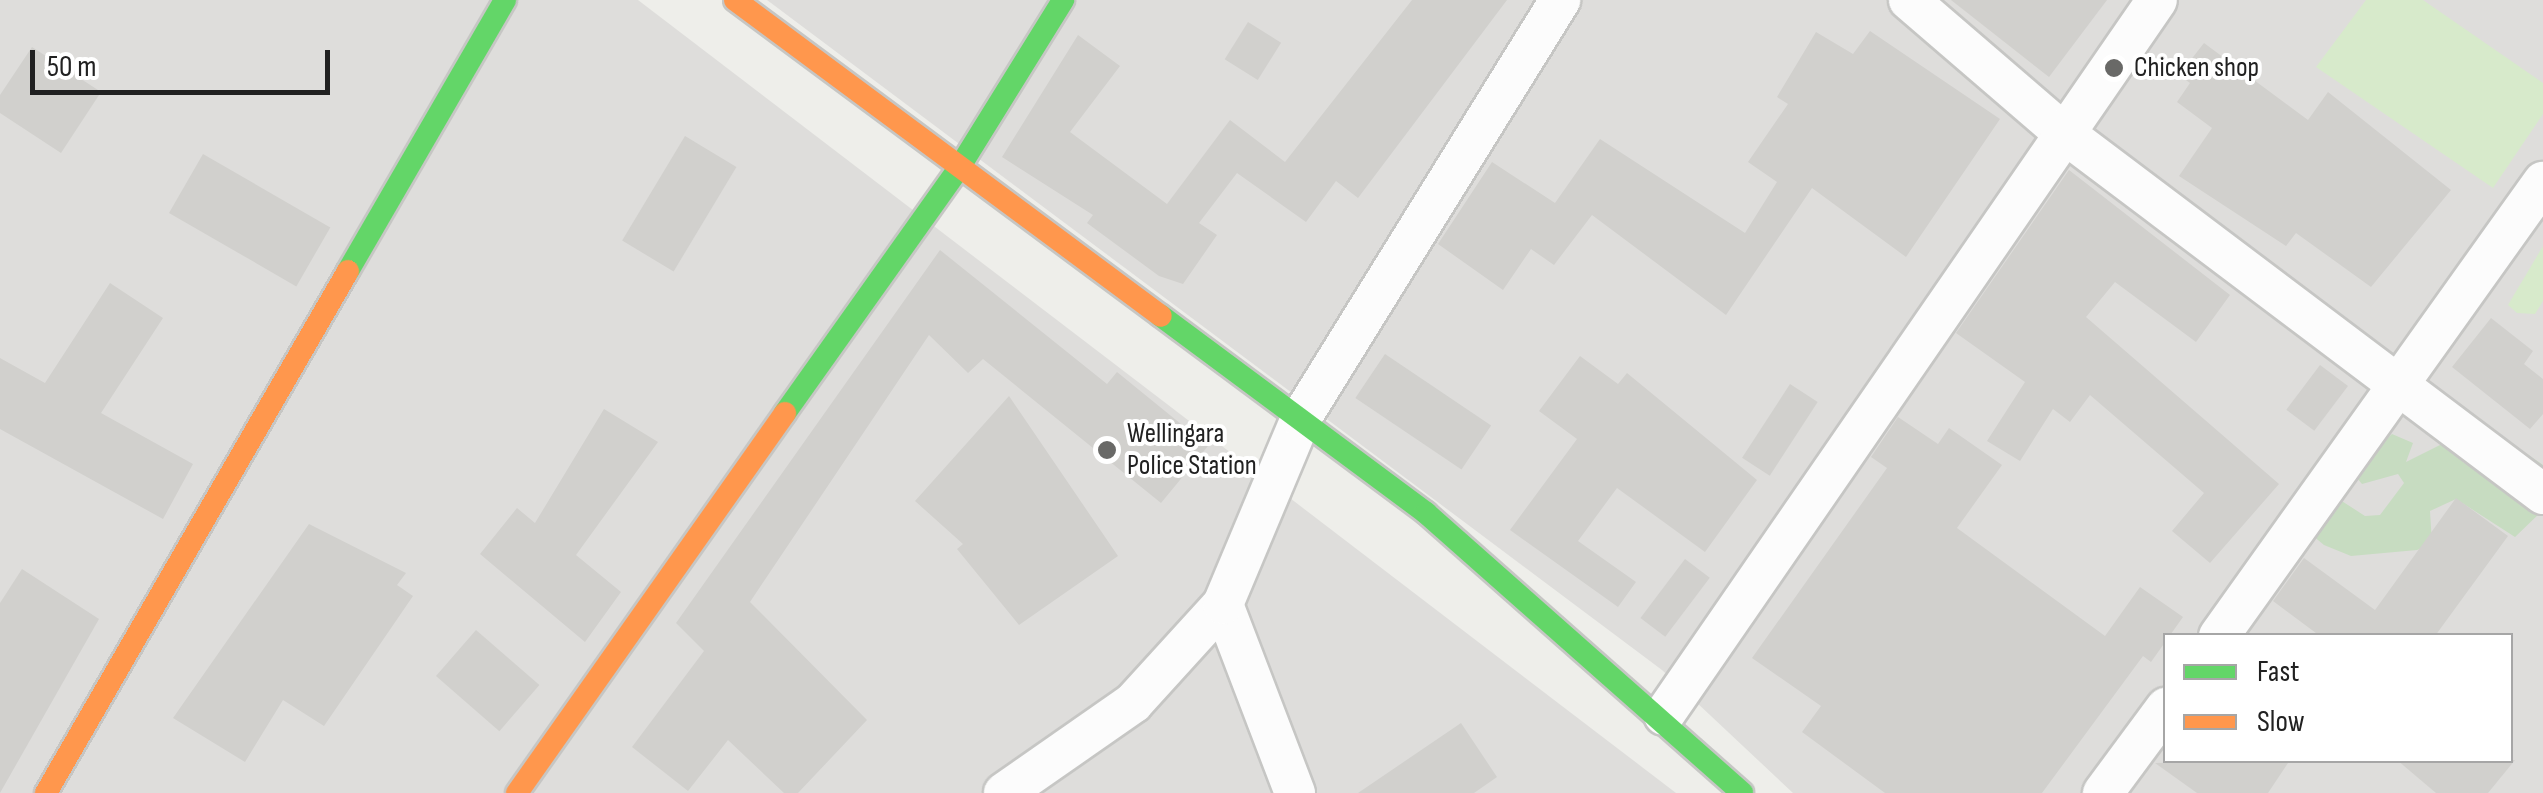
<!DOCTYPE html>
<style>
body{margin:0}
#map{position:relative;width:2543px;height:793px;overflow:hidden;background:#eeeeea;font-family:"Sofia Sans Condensed",sans-serif}
div>[style]{position:absolute}
.residential>*{inset:0;background:#dedddb}
.grass>*{inset:0;background:#d7eacb}
.forest>*{inset:0;background:#c7dcc1}
.building>*{inset:0;background:#d1d0cd;transform-origin:0 0}
.roads{filter:drop-shadow(2px 0 #c6c6c4) drop-shadow(-2px 0 #c6c6c4) drop-shadow(0 2px #c6c6c4) drop-shadow(0 -2px #c6c6c4)}
.street>*{height:40px;margin:-20px;padding:0 20px;transform-origin:20px;border-radius:20px;background:#fcfcfc}
.fast>*{height:22px;margin:-11px;padding:0 11px;transform-origin:11px;border-radius:11px;background:#63d668}
.slow>*{height:22px;margin:-11px;padding:0 11px;transform-origin:11px;border-radius:11px;background:#ff974d}
.dots>*{width:28px;height:28px;translate:-50% -50%;box-sizing:border-box;border:5px solid #fff;border-radius:50%}
span{translate:-50% -50%;white-space:nowrap;text-align:center;line-height:1.15;-webkit-text-stroke:8px #fff;paint-order:stroke}
.poi-label{font-size:28px;color:#212121}
.left{translate:0 -50%;text-align:left}
.legend{position:absolute;left:2163px;top:633px;width:350px;height:130px;box-sizing:border-box;background:#fff;border:2px solid #a6a6a6;margin:0;padding:12px 18px;list-style:none;font-size:30px;color:#212121}
.legend li{display:flex;align-items:center;gap:20px;height:50px}
.legend b{width:50px;border:2px solid #a6a6a6}
.scale{position:absolute;left:30px;top:50px;width:300px;height:45px;box-sizing:border-box;border:5px solid #212121;border-top:0;padding-left:12px;font-size:30px;line-height:35px;white-space:nowrap;color:#212121;-webkit-text-stroke:8px #fff;paint-order:stroke}
</style>
<div id="map">
<div class="residential">
<div style="clip-path:polygon(0 0,638px 0,1676px 793px,0 793px)"></div>
<div style="clip-path:polygon(evenodd,767px 0,2543px 0,2543px 793px,1793px 793px,1662px 670px,767px 0,2166px 636px,2510px 636px,2510px 760px,2166px 760px,2166px 636px)"></div>
</div>
<div class="grass">
<div style="clip-path:polygon(2366px 0,2423px 0,2543px 83px,2543px 114px,2493px 188px,2316px 67px)"></div>
<div style="clip-path:polygon(2543px 246px,2543px 301px,2535px 314px,2517px 313px,2508px 305px)"></div>
</div>
<div class="forest">
<div style="clip-path:polygon(2392px 434px,2413px 443px,2406px 462px,2446px 442px,2464px 463px,2527px 454px,2543px 465px,2543px 510px,2515px 537px,2456px 499px,2430px 511px,2432px 544px,2417px 550px,2351px 556px,2324px 545px,2306px 530px,2334px 496px,2365px 516px,2380px 515px,2404px 483px,2398px 474px,2362px 484px,2352px 472px)"></div>
</div>
<div class="building">
<div style="clip-path:polygon(1412px 0,1507px 0,1358px 198px,1336px 181px,1306px 222px,1237px 173px,1199px 223px,1217px 235px,1183px 284px,1159px 276px,1087px 223px,1093px 215px,1002px 157px,1078px 35px,1120px 66px,1070px 132px,1167px 204px,1230px 120px,1285px 162px)"></div>
<div style="clip-path:polygon(1951px 0,2107px 0,2049px 77px)"></div>
<div style="left:1248px;top:22px;width:39px;height:44px;rotate:32deg"></div>
<div style="clip-path:polygon(1870px 31px,2000px 119px,1906px 257px,1812px 188px,1726px 315px,1592px 215px,1554px 265px,1531px 249px,1503px 290px,1438px 244px,1492px 162px,1555px 203px,1600px 139px,1745px 233px,1777px 182px,1748px 162px,1788px 104px,1777px 97px,1816px 32px,1853px 54px)"></div>
<div style="clip-path:polygon(2204px 43px,2308px 120px,2328px 92px,2451px 190px,2371px 287px,2296px 233px,2286px 246px,2179px 176px,2212px 128px,2177px 102px,2190px 83px,2179px 75px)"></div>
<div style="clip-path:polygon(32px 47px,101px 92px,61px 153px,0 113px,0 95px)"></div>
<div style="left:685px;top:136px;width:60px;height:122px;rotate:31deg"></div>
<div style="left:203px;top:154px;width:147px;height:68px;rotate:30deg"></div>
<div style="clip-path:polygon(2069px 170px,2230px 295px,2196px 342px,2115px 282px,2086px 317px,2279px 484px,2210px 563px,2172px 531px,2204px 493px,2090px 395px,2070px 422px,2053px 409px,2020px 461px,1987px 441px,2025px 382px,1956px 333px)"></div>
<div style="clip-path:polygon(940px 250px,1107px 384px,1117px 372px,1208px 446px,1161px 503px,983px 359px,968px 373px,929px 335px,750px 602px,867px 720px,798px 793px,784px 793px,728px 740px,688px 791px,632px 747px,704px 651px,676px 623px)"></div>
<div style="clip-path:polygon(110px 283px,163px 318px,101px 413px,193px 464px,163px 519px,0 429px,0 358px,45px 383px)"></div>
<div style="clip-path:polygon(2491px 318px,2533px 351px,2524px 364px,2543px 379px,2543px 414px,2530px 429px,2452px 367px)"></div>
<div style="left:1385px;top:354px;width:128px;height:53px;rotate:34deg"></div>
<div style="clip-path:polygon(1580px 356px,1618px 384px,1627px 373px,1757px 480px,1705px 552px,1617px 488px,1578px 541px,1636px 582px,1618px 607px,1510px 530px,1577px 439px,1539px 411px)"></div>
<div style="left:2320px;top:365px;width:35px;height:56px;rotate:37deg"></div>
<div style="left:1790px;top:384px;width:33px;height:88px;rotate:33deg"></div>
<div style="clip-path:polygon(1009px 396px,1118px 556px,1019px 625px,957px 549px,963px 544px,915px 501px)"></div>
<div style="clip-path:polygon(604px 409px,658px 442px,576px 555px,621px 592px,585px 642px,480px 554px,517px 508px,535px 523px)"></div>
<div style="clip-path:polygon(1898px 417px,1938px 444px,1949px 428px,2002px 465px,1957px 528px,2105px 636px,2140px 587px,2183px 617px,2151px 662px,2143px 656px,2042px 793px,1885px 793px,1802px 732px,1821px 706px,1752px 658px,1887px 468px,1871px 457px)"></div>
<div style="clip-path:polygon(2456px 498px,2508px 536px,2435px 636px,2320px 636px,2273px 601px,2304px 558px,2375px 610px)"></div>
<div style="clip-path:polygon(309px 524px,406px 573px,397px 585px,413px 596px,324px 726px,283px 700px,245px 762px,173px 718px)"></div>
<div style="left:1685px;top:559px;width:31px;height:74px;rotate:37deg"></div>
<div style="clip-path:polygon(22px 569px,99px 619px,0 793px,0 603px)"></div>
<div style="left:476px;top:630px;width:84px;height:61px;rotate:41deg"></div>
<div style="clip-path:polygon(1461px 723px,1497px 777px,1474px 793px,1358px 793px)"></div>
<div style="clip-path:polygon(2290px 760px,2268px 793px,2197px 793px,2155px 763px)"></div>
<div style="clip-path:polygon(2397px 760px,2515px 760px,2488px 793px,2436px 793px)"></div>
</div>
<div class="roads">
<div class="street">
<div style="left:1909px;top:0;width:199px;rotate:40.7deg"></div>
<div style="left:2060px;top:130px;width:605px;rotate:37deg"></div>
<div style="left:2219px;top:636px;width:558px;rotate:-54.49deg"></div>
<div style="left:1664px;top:715px;width:868px;rotate:-55.41deg"></div>
<div style="left:1004px;top:793px;width:157px;rotate:-34.9deg"></div>
<div style="left:1133px;top:703px;width:134px;rotate:-47.7deg"></div>
<div style="left:1295px;top:793px;width:202px;rotate:-110.9deg"></div>
<div style="left:1223px;top:604px;width:202px;rotate:-67.2deg"></div>
<div style="left:1301px;top:418px;width:492px;rotate:-58.2deg"></div>
<div style="left:2103px;top:793px;width:106px;rotate:-53.5deg"></div>
</div>
<div class="fast">
<div style="left:348px;top:271px;width:313px;rotate:-59.9deg"></div>
<div style="left:1161px;top:316px;width:330px;rotate:36.6deg"></div>
<div style="left:1426px;top:513px;width:422px;rotate:41.5deg"></div>
<div style="left:785px;top:413px;width:301px;rotate:-54.6deg"></div>
<div style="left:959px;top:168px;width:198px;rotate:-58.2deg"></div>
</div>
<div class="slow">
<div style="left:735px;top:0;width:530px;rotate:36.57deg"></div>
<div style="left:46px;top:793px;width:603px;rotate:-59.95deg"></div>
<div style="left:517px;top:793px;width:465px;rotate:-54.8deg"></div>
</div>
</div>
<div class="dots">
<div style="left:2114px;top:68px;background:#696967"></div>
<div style="left:1107px;top:450px;background:#696967"></div>
</div>
<div class="poi-label">
<span class="left" style="left:2134px;top:68px">Chicken shop</span>
<span class="left" style="left:1127px;top:450px">Wellingara<br>Police Station</span>
</div>
<ul class="legend">
<li><b style="height:12px;background:#63d668"></b>Fast</li>
<li><b style="height:12px;background:#ff974d"></b>Slow</li>
</ul>
<div class="scale">50 m</div>
</div>
